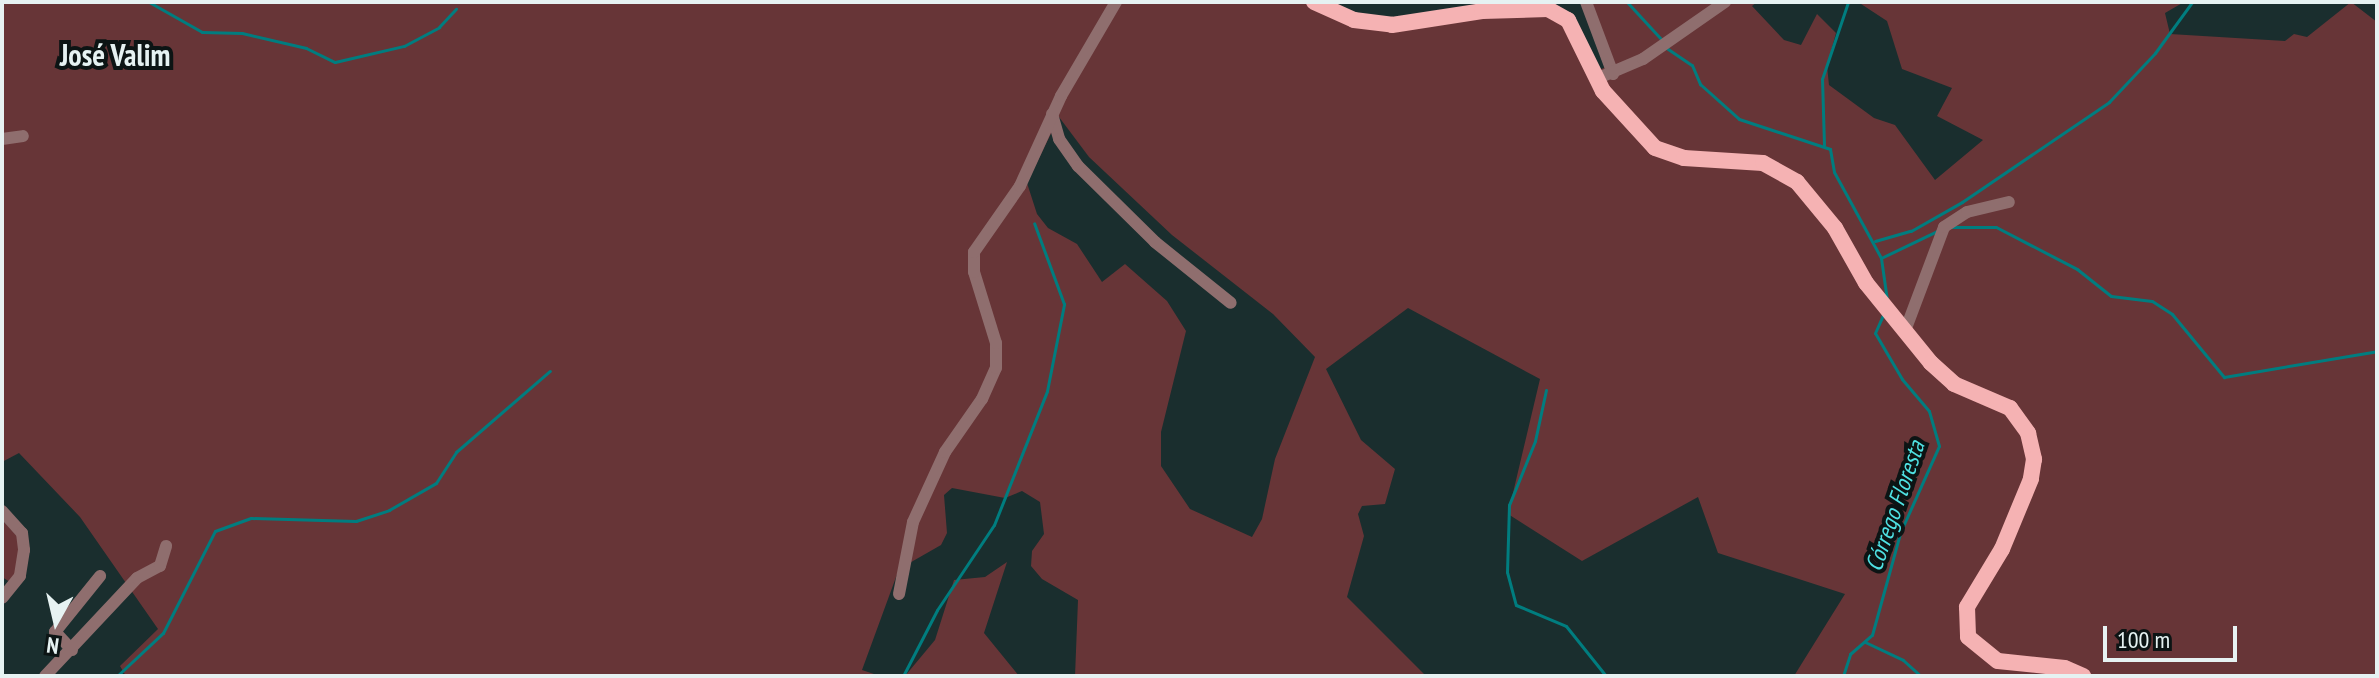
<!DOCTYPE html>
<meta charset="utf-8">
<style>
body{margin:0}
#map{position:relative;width:2379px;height:678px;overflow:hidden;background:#1a2e2e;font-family:"PT Sans Narrow",sans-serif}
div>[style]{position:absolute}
.green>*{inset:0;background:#673537}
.stream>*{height:3px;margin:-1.5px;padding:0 1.5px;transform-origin:1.5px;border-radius:1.5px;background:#007d7f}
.minor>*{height:12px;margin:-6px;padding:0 6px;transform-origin:6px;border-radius:6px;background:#8f6e6e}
.major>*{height:16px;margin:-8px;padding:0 8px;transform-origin:8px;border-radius:8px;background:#f5b2b3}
span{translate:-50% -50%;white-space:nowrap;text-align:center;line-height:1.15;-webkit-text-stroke:8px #0c1414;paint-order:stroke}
.water-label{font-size:24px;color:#4fe1e3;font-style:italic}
.district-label{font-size:30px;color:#e6f2f2;font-weight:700}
.frame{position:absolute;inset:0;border:4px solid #e6f2f2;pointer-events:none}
.north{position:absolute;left:16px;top:582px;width:80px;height:80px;-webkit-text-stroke:6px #0c1414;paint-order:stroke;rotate:188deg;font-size:22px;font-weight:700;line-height:32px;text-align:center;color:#e6f2f2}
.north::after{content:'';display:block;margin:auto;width:28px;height:36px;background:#e6f2f2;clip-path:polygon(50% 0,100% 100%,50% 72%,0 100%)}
.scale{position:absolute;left:2103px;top:626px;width:134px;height:36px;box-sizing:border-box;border:4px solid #e6f2f2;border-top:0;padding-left:10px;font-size:24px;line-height:28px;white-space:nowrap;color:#e6f2f2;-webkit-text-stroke:6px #0c1414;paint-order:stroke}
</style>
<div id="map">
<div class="green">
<div style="clip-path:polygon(evenodd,2px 2px,1317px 2px,1369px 22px,1480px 8px,1573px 16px,1599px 70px,1608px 66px,1585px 2px,1757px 2px,1752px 6px,1784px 40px,1801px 45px,1817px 14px,1836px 33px,1827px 66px,1829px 85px,1874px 118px,1895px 125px,1935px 180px,1983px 140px,1937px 116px,1952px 88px,1902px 69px,1887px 21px,1858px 2px,2184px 2px,2165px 13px,2170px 34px,2285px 41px,2294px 34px,2307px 37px,2351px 2px,2377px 22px,2377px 676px,1794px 676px,1845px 594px,1718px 553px,1698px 497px,1582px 561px,1508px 514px,1540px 379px,1408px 308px,1326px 369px,1361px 440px,1395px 469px,1385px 504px,1362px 506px,1358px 514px,1364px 536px,1347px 597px,1426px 676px,1075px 676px,1078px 600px,1042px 579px,1031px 566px,1032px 551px,1044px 534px,1040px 502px,1022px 491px,1005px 498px,952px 488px,944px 495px,947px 533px,941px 545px,899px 569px,862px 670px,880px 676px,126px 676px,120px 666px,158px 629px,80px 517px,19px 453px,2px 462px,2px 2px,1059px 117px,1089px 157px,1172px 235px,1273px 314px,1315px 357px,1275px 459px,1262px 519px,1252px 537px,1190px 509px,1161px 466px,1161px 432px,1186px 331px,1167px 301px,1125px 264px,1102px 282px,1077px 244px,1048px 228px,1037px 214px,1027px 183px,1059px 117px)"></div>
<div style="clip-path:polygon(2px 520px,22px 541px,18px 587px,2px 577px)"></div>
<div style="clip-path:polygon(1007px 562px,984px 633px,1019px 676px,905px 676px,935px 640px,954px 580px,985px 577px)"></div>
</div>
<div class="stream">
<div style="left:149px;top:2px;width:61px;rotate:29.5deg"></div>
<div style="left:202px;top:32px;width:40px;rotate:1.4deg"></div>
<div style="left:242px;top:33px;width:66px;rotate:13.2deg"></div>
<div style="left:306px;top:48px;width:32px;rotate:26deg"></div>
<div style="left:335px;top:62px;width:71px;rotate:-13.1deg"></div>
<div style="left:404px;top:46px;width:40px;rotate:-28deg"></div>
<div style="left:439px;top:27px;width:25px;rotate:-47deg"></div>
<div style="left:1627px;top:2px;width:52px;rotate:47.4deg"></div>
<div style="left:1665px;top:47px;width:32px;rotate:34deg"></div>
<div style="left:1692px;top:65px;width:21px;rotate:67deg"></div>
<div style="left:1700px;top:84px;width:52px;rotate:41.9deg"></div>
<div style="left:1739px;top:119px;width:96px;rotate:18.2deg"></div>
<div style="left:1830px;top:149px;width:23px;rotate:80deg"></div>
<div style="left:1834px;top:172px;width:98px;rotate:61.3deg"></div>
<div style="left:1881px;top:258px;width:42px;rotate:81.9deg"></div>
<div style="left:1824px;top:145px;width:66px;rotate:-91.7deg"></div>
<div style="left:1822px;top:79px;width:81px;rotate:-71.3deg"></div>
<div style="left:1952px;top:227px;width:44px"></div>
<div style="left:1996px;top:227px;width:91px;rotate:27.4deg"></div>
<div style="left:2077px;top:269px;width:43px;rotate:38.5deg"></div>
<div style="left:2111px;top:296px;width:41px;rotate:7deg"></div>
<div style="left:2152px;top:301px;width:24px;rotate:33deg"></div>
<div style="left:2172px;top:314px;width:82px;rotate:50.5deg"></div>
<div style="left:2224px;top:377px;width:155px;rotate:-9.6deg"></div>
<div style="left:1875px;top:241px;width:37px;rotate:-16deg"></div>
<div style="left:1911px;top:231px;width:59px;rotate:-29.6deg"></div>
<div style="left:1962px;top:202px;width:178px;rotate:-34.2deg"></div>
<div style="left:2109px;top:102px;width:67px;rotate:-46.8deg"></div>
<div style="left:2155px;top:53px;width:63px;rotate:-54deg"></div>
<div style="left:1881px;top:258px;width:62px;rotate:-25.7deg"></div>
<div style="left:1546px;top:390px;width:52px;rotate:102.2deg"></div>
<div style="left:1535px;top:441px;width:69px;rotate:112.1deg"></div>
<div style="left:1509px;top:505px;width:67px;rotate:91.7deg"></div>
<div style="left:1507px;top:572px;width:34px;rotate:75deg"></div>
<div style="left:1516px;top:605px;width:54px;rotate:22.8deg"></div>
<div style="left:1566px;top:626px;width:64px;rotate:51.3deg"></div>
<div style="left:1865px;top:642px;width:42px;rotate:25.3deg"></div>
<div style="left:1903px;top:660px;width:24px;rotate:42deg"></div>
<div style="left:117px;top:676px;width:63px;rotate:-43.1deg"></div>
<div style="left:163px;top:633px;width:114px;rotate:-63deg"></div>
<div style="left:215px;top:531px;width:38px;rotate:-20deg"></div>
<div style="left:251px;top:518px;width:105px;rotate:1.6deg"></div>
<div style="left:356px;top:521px;width:35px;rotate:-18deg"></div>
<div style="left:389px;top:510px;width:54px;rotate:-29.9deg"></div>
<div style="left:436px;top:483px;width:37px;rotate:-57deg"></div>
<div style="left:456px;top:452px;width:124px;rotate:-40.8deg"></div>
<div style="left:903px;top:676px;width:74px;rotate:-62.7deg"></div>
<div style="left:937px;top:610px;width:102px;rotate:-56.2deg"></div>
<div style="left:994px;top:525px;width:144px;rotate:-68.4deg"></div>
<div style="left:1047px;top:391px;width:89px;rotate:-78.9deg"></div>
<div style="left:1064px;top:304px;width:86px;rotate:-110.3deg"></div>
<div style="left:1843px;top:676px;width:23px;rotate:-72deg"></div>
<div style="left:1850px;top:654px;width:29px;rotate:-41deg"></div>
<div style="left:1872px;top:635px;width:106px;rotate:-74.6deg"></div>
<div style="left:1900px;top:533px;width:95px;rotate:-65.9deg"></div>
<div style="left:1939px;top:446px;width:36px;rotate:-106deg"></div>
<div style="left:1929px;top:411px;width:42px;rotate:-130.2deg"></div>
<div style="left:1902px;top:379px;width:53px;rotate:-120.4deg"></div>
<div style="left:1875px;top:333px;width:20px;rotate:-66deg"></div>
</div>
<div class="minor">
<div style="left:1586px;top:2px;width:77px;rotate:69.4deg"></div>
<div style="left:1596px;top:79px;width:51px;rotate:-23.1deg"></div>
<div style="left:1643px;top:59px;width:100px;rotate:-34.8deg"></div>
<div style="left:1052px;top:114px;width:26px;rotate:74deg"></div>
<div style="left:1059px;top:139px;width:33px;rotate:55deg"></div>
<div style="left:1078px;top:166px;width:108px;rotate:44.6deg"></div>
<div style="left:1155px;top:242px;width:97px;rotate:38.8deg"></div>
<div style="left:2px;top:139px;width:21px;rotate:-8deg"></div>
<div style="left:1905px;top:331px;width:111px;rotate:-69.4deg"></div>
<div style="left:1944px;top:227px;width:27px;rotate:-33deg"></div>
<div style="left:1967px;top:212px;width:43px;rotate:-13.4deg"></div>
<div style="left:2px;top:511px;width:30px;rotate:48deg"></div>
<div style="left:22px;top:533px;width:17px;rotate:83deg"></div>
<div style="left:24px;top:550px;width:26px;rotate:99deg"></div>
<div style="left:20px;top:576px;width:28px;rotate:129deg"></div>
<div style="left:899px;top:594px;width:73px;rotate:-79deg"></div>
<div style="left:913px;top:522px;width:77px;rotate:-65.4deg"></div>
<div style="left:945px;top:452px;width:65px;rotate:-55.1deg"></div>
<div style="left:982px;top:399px;width:34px;rotate:-66deg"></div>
<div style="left:996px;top:368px;width:25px;rotate:-90deg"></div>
<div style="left:996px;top:343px;width:74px;rotate:-107.2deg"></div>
<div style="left:974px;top:272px;width:20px;rotate:-90deg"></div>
<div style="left:974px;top:252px;width:80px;rotate:-55.1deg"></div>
<div style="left:1020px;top:186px;width:99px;rotate:-65.5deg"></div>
<div style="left:1061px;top:96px;width:109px;rotate:-59.7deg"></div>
<div style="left:72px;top:650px;width:25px;rotate:-133deg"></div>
<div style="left:55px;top:632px;width:72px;rotate:-51.2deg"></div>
<div style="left:45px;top:676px;width:134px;rotate:-46.8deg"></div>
<div style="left:137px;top:578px;width:26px;rotate:-28deg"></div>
<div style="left:160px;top:566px;width:21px;rotate:-73deg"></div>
</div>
<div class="major">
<div style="left:1314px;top:2px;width:44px;rotate:24.2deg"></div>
<div style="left:1354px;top:20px;width:38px;rotate:7deg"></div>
<div style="left:1392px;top:25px;width:91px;rotate:-8.8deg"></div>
<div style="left:1482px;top:11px;width:66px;rotate:-1.7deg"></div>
<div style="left:1548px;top:9px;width:23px;rotate:29deg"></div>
<div style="left:1568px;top:20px;width:79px;rotate:63.8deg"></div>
<div style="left:1603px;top:91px;width:77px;rotate:47.6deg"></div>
<div style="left:1655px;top:148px;width:31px;rotate:19deg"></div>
<div style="left:1684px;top:158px;width:79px;rotate:3.6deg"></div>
<div style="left:1763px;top:163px;width:39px;rotate:29deg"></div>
<div style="left:1797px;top:182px;width:60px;rotate:50.4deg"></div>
<div style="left:1835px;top:228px;width:63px;rotate:60.6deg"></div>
<div style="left:1866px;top:283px;width:103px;rotate:50.9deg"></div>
<div style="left:1931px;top:363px;width:31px;rotate:42deg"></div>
<div style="left:1954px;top:384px;width:61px;rotate:23.2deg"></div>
<div style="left:2010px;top:408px;width:31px;rotate:54deg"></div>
<div style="left:2028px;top:433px;width:27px;rotate:77deg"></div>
<div style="left:2034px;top:459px;width:20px;rotate:99deg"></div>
<div style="left:2031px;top:479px;width:76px;rotate:112.5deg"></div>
<div style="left:2002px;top:549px;width:68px;rotate:121.1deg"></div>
<div style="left:1967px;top:607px;width:30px;rotate:88deg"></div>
<div style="left:1968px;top:637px;width:38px;rotate:39deg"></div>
<div style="left:1998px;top:661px;width:67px;rotate:6deg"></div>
<div style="left:2065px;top:668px;width:20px;rotate:24deg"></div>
</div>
<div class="water-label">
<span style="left:1895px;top:506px;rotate:-71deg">Córrego Floresta</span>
</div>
<div class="district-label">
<span style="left:115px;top:55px">José Valim</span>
</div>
<div class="frame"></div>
<div class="north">N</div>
<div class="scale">100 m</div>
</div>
